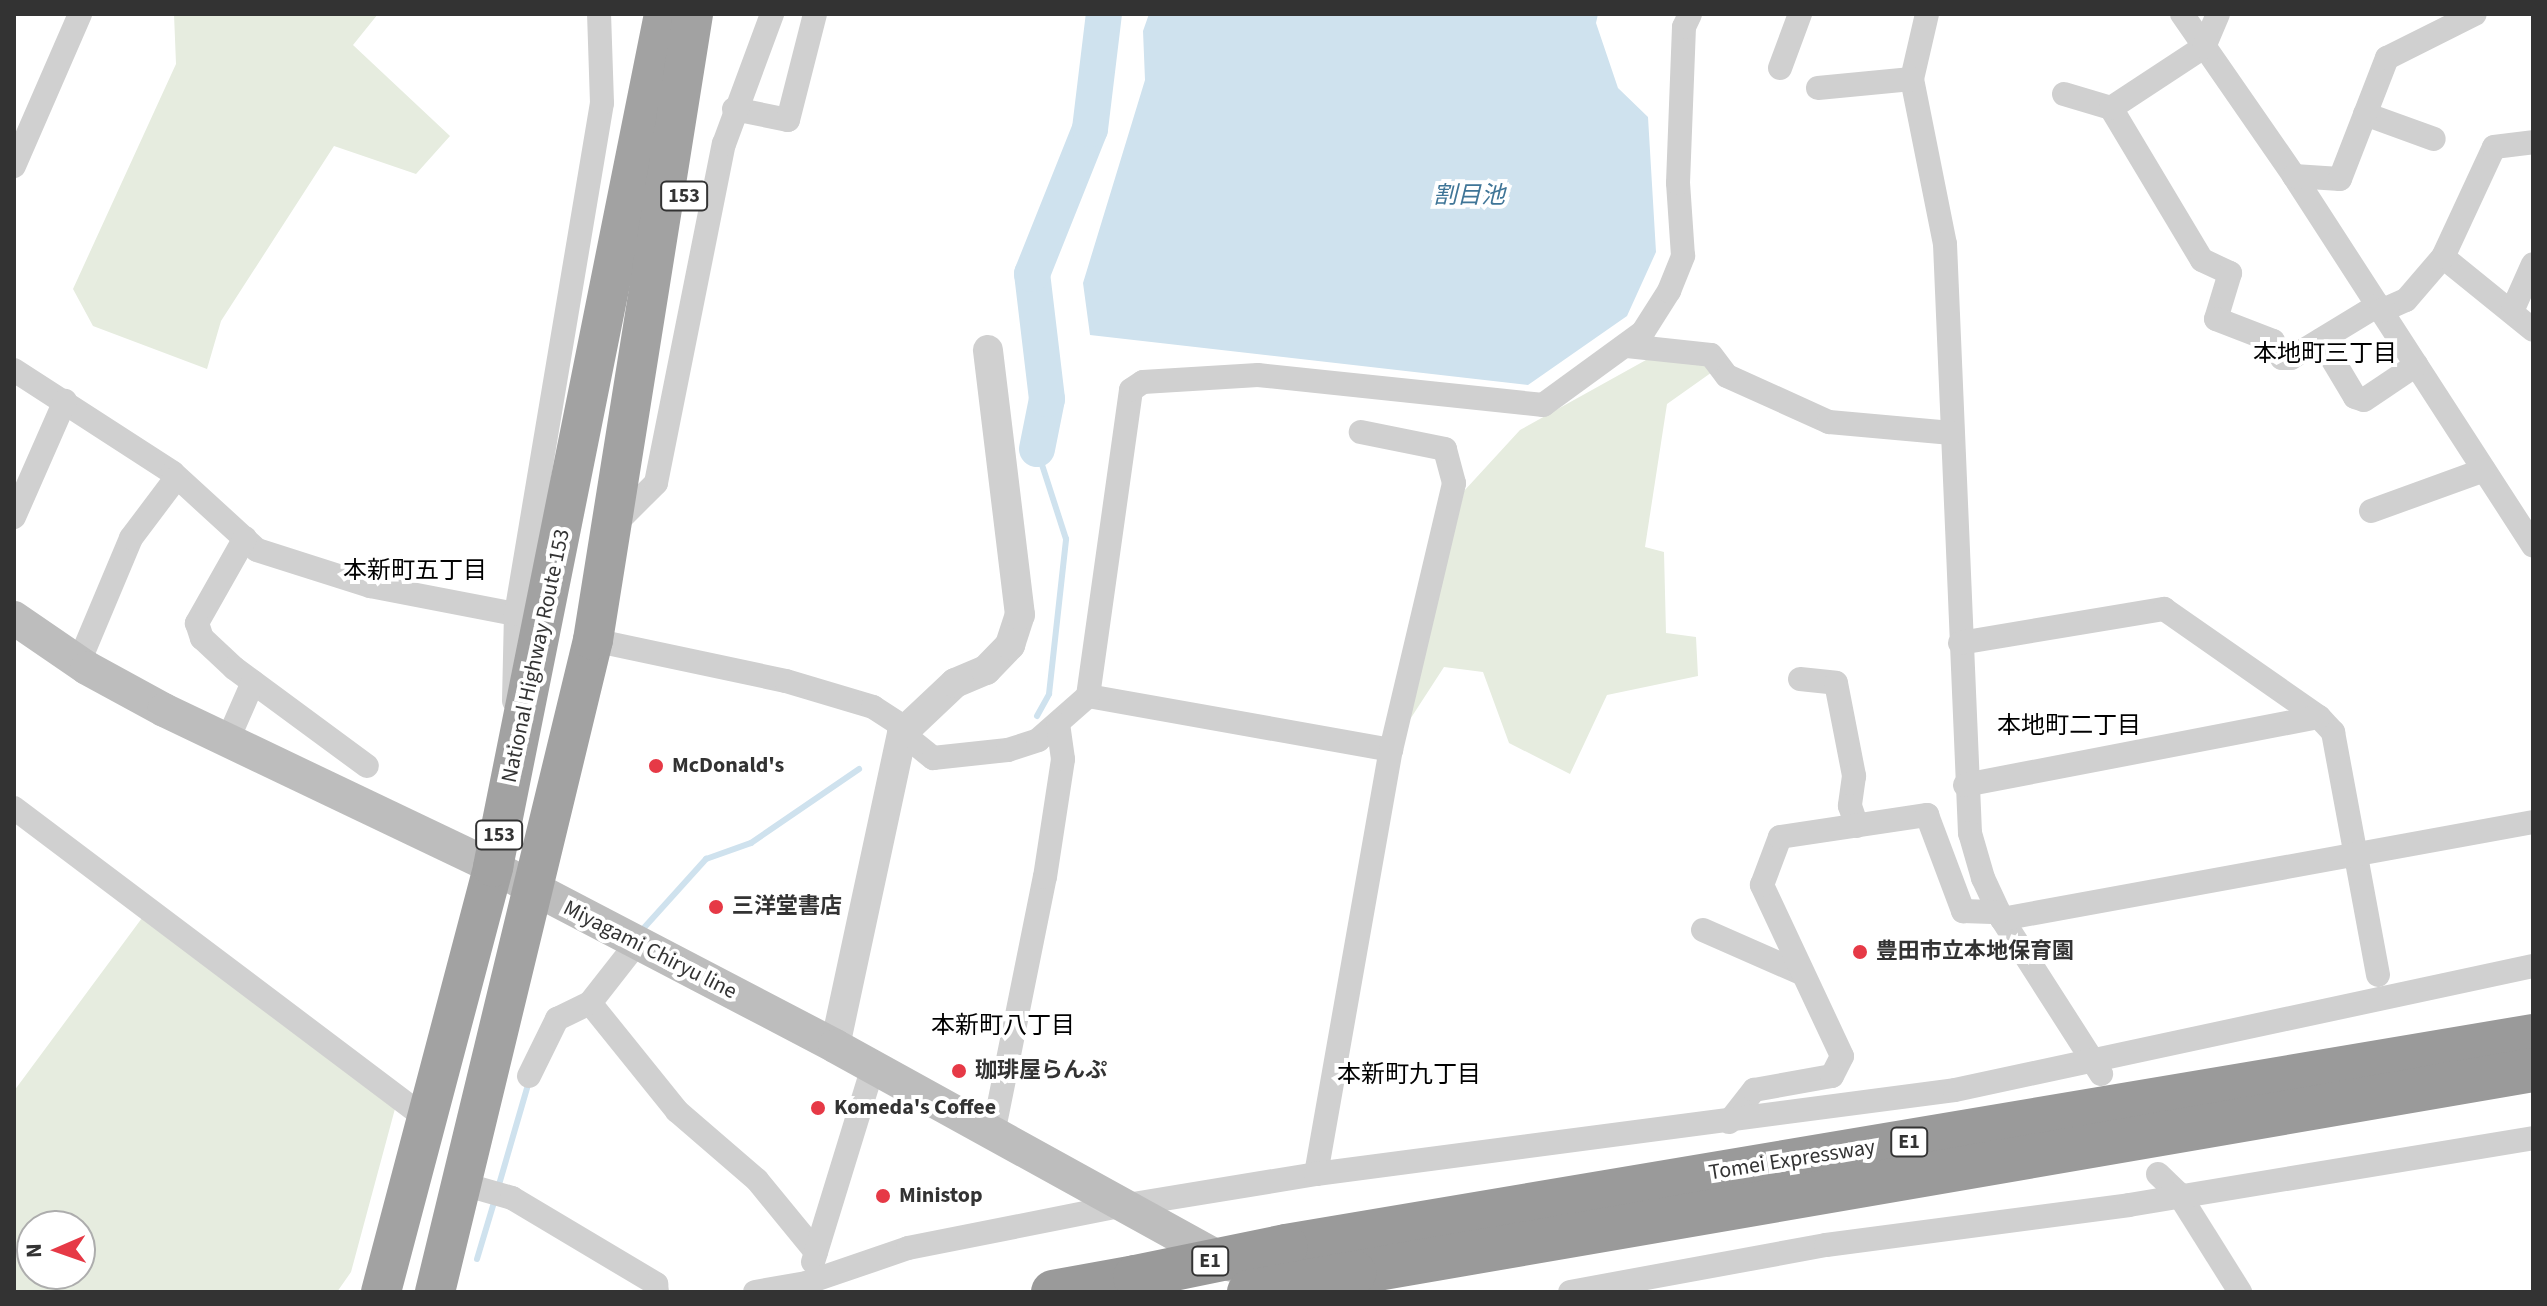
<!DOCTYPE html>
<meta charset="utf-8">
<style>
body{margin:0}
#map{position:relative;width:2547px;height:1306px;overflow:hidden;background:#fff;font-family:"Source Sans 3","Noto Sans JP",sans-serif}
div>[style]{position:absolute}
.green>*{inset:0;background:#e6ecdf}
.water>*{inset:0;background:#cfe2ee}
.stream>*{height:6px;margin:-3px;padding:0 3px;transform-origin:3px;border-radius:3px;background:#cfe2ee}
.river>*{height:36px;margin:-18px;padding:0 18px;transform-origin:18px;border-radius:18px;background:#cfe2ee}
.minor>*{height:24px;margin:-12px;padding:0 12px;transform-origin:12px;border-radius:12px;background:#d0d0d0}
.tertiary>*{height:30px;margin:-15px;padding:0 15px;transform-origin:15px;border-radius:15px;background:#d0d0d0}
.secondary>*{height:34px;margin:-17px;padding:0 17px;transform-origin:17px;border-radius:17px;background:#bdbdbd}
.trunk>*{height:40px;margin:-20px;padding:0 20px;transform-origin:20px;border-radius:20px;background:#a2a2a2}
.motorway>*{height:44px;margin:-22px;padding:0 22px;transform-origin:22px;border-radius:22px;background:#9a9a9a}
.motorway-bridge>*{height:44px;margin:-22px;padding:0 22px;transform-origin:22px;border-radius:22px;background:#9a9a9a}
.dots>*{width:22px;height:22px;translate:-50% -50%;box-sizing:border-box;border:4px solid #fff;border-radius:50%}
span{translate:-50% -50%;white-space:nowrap;text-align:center;line-height:1.15;-webkit-text-stroke:8px #fff;paint-order:stroke}
.shield-label span{padding:2px 6px;background:#fff;border:2px solid;border-radius:6px;-webkit-text-stroke-width:0}
.shield-label{font-size:20px;color:#333;font-weight:700}
.street-label{font-size:22px;color:#333}
.poi-label{font-size:22px;color:#333;font-weight:700}
.left{translate:0 -50%;text-align:left}
.water-label{font-size:24px;color:#3f7597;font-style:italic}
.neighbourhood-label{font-size:24px;color:#000}
.frame{position:absolute;inset:0;border:16px solid #333;pointer-events:none}
.north{position:absolute;left:16px;top:1210px;width:80px;height:80px;box-sizing:border-box;background:#fff;border:2px solid #adadad;border-radius:50%;rotate:268deg;font-size:22px;font-weight:700;line-height:32px;text-align:center;color:#333}
.north::after{content:'';display:block;margin:auto;width:28px;height:36px;background:#e63946;clip-path:polygon(50% 0,100% 100%,50% 72%,0 100%)}
</style>
<div id="map">
<div class="green">
<div style="clip-path:polygon(174px 14px,378px 14px,353px 45px,450px 136px,416px 174px,334px 146px,221px 321px,207px 369px,93px 326px,73px 289px,176px 64px)"></div>
<div style="clip-path:polygon(1664px 350px,1715px 370px,1667px 404px,1645px 547px,1664px 552px,1666px 633px,1696px 637px,1698px 676px,1607px 695px,1570px 774px,1509px 743px,1483px 672px,1444px 667px,1407px 724px,1464px 491px,1520px 430px)"></div>
<div style="clip-path:polygon(evenodd,142px 918px,396px 1105px,351px 1272px,337px 1292px,14px 1292px,14px 1091px,142px 918px,32px 1226px,80px 1226px,80px 1274px,32px 1274px,32px 1226px)"></div>
</div>
<div class="water">
<div style="clip-path:polygon(1149px 14px,1598px 14px,1596px 23px,1618px 88px,1648px 117px,1656px 252px,1627px 316px,1528px 385px,1090px 335px,1083px 283px,1145px 80px,1143px 31px)"></div>
</div>
<div class="stream">
<div style="left:1037px;top:716px;width:25px;rotate:-61deg"></div>
<div style="left:1049px;top:694px;width:156px;rotate:-83.7deg"></div>
<div style="left:1066px;top:539px;width:95px;rotate:-107.9deg"></div>
<div style="left:642px;top:930px;width:96px;rotate:-48deg"></div>
<div style="left:706px;top:859px;width:48px;rotate:-19.6deg"></div>
<div style="left:751px;top:843px;width:131px;rotate:-34.4deg"></div>
<div style="left:498px;top:1188px;width:104px;rotate:-73.8deg"></div>
<div style="left:477px;top:1259px;width:63px;rotate:-73.3deg"></div>
</div>
<div class="river">
<div style="left:1037px;top:449px;width:51px;rotate:-78.7deg"></div>
<div style="left:1047px;top:399px;width:126px;rotate:-96.8deg"></div>
<div style="left:1032px;top:274px;width:156px;rotate:-68.2deg"></div>
<div style="left:1090px;top:129px;width:116px;rotate:-83.1deg"></div>
</div>
<div class="minor">
<div style="left:1927px;top:14px;width:67px;rotate:103deg"></div>
<div style="left:1912px;top:79px;width:168px;rotate:78.7deg"></div>
<div style="left:1945px;top:244px;width:590px;rotate:87.57deg"></div>
<div style="left:1970px;top:833px;width:47px;rotate:73.9deg"></div>
<div style="left:1983px;top:878px;width:45px;rotate:65.1deg"></div>
<div style="left:2002px;top:919px;width:184px;rotate:57.4deg"></div>
<div style="left:2182px;top:14px;width:197px;rotate:55.3deg"></div>
<div style="left:2294px;top:176px;width:440px;rotate:57.1deg"></div>
<div style="left:1780px;top:68px;width:58px;rotate:-69.7deg"></div>
<div style="left:1818px;top:88px;width:94px;rotate:-5.5deg"></div>
<div style="left:2064px;top:94px;width:49px;rotate:16.6deg"></div>
<div style="left:2111px;top:108px;width:177px;rotate:59.1deg"></div>
<div style="left:2202px;top:260px;width:31px;rotate:25deg"></div>
<div style="left:2230px;top:273px;width:48px;rotate:106.9deg"></div>
<div style="left:2216px;top:319px;width:61px;rotate:21.1deg"></div>
<div style="left:2273px;top:341px;width:19px;rotate:62deg"></div>
<div style="left:2282px;top:358px;width:9px"></div>
<div style="left:2291px;top:358px;width:102px;rotate:-31.3deg"></div>
<div style="left:2111px;top:108px;width:111px;rotate:-33.3deg"></div>
<div style="left:2204px;top:47px;width:36px;rotate:-67deg"></div>
<div style="left:734px;top:109px;width:55px;rotate:11.5deg"></div>
<div style="left:788px;top:120px;width:109px;rotate:-75.7deg"></div>
<div style="left:2365px;top:114px;width:73px;rotate:19.9deg"></div>
<div style="left:14px;top:166px;width:166px;rotate:-66.5deg"></div>
<div style="left:2294px;top:176px;width:46px;rotate:3.7deg"></div>
<div style="left:2340px;top:179px;width:130px;rotate:-68.8deg"></div>
<div style="left:2387px;top:58px;width:98px;rotate:-26.6deg"></div>
<div style="left:2443px;top:257px;width:116px;rotate:39deg"></div>
<div style="left:2513px;top:309px;width:49px;rotate:-66deg"></div>
<div style="left:2381px;top:311px;width:27px;rotate:-24deg"></div>
<div style="left:2406px;top:300px;width:57px;rotate:-49.3deg"></div>
<div style="left:2443px;top:257px;width:121px;rotate:-65.1deg"></div>
<div style="left:2494px;top:147px;width:39px;rotate:-7deg"></div>
<div style="left:2321px;top:340px;width:66px;rotate:59.2deg"></div>
<div style="left:2355px;top:397px;width:9px;rotate:18deg"></div>
<div style="left:2364px;top:400px;width:63px;rotate:-33.9deg"></div>
<div style="left:1627px;top:346px;width:84px;rotate:6.1deg"></div>
<div style="left:1711px;top:355px;width:26px;rotate:53deg"></div>
<div style="left:1727px;top:376px;width:112px;rotate:24.3deg"></div>
<div style="left:1829px;top:422px;width:123px;rotate:5.1deg"></div>
<div style="left:14px;top:370px;width:189px;rotate:32.9deg"></div>
<div style="left:173px;top:473px;width:114px;rotate:42.5deg"></div>
<div style="left:257px;top:550px;width:119px;rotate:17.7deg"></div>
<div style="left:370px;top:586px;width:149px;rotate:10.9deg"></div>
<div style="left:2371px;top:511px;width:120px;rotate:-19.9deg"></div>
<div style="left:14px;top:517px;width:127px;rotate:-66.3deg"></div>
<div style="left:612px;top:527px;width:62px;rotate:-45deg"></div>
<div style="left:656px;top:483px;width:346px;rotate:-78.7deg"></div>
<div style="left:724px;top:144px;width:139px;rotate:-69.7deg"></div>
<div style="left:245px;top:538px;width:98px;rotate:119.5deg"></div>
<div style="left:197px;top:623px;width:16px;rotate:72deg"></div>
<div style="left:202px;top:638px;width:44px;rotate:43.2deg"></div>
<div style="left:234px;top:668px;width:165px;rotate:36.4deg"></div>
<div style="left:593px;top:640px;width:197px;rotate:12deg"></div>
<div style="left:786px;top:681px;width:91px;rotate:16.6deg"></div>
<div style="left:873px;top:707px;width:40px;rotate:32.9deg"></div>
<div style="left:1960px;top:643px;width:207px;rotate:-9.5deg"></div>
<div style="left:2164px;top:609px;width:189px;rotate:34.9deg"></div>
<div style="left:2319px;top:717px;width:21px;rotate:47deg"></div>
<div style="left:2333px;top:732px;width:247px;rotate:79.5deg"></div>
<div style="left:79px;top:662px;width:134px;rotate:-67.2deg"></div>
<div style="left:131px;top:538px;width:76px;rotate:-53deg"></div>
<div style="left:1800px;top:679px;width:36px;rotate:6deg"></div>
<div style="left:1836px;top:683px;width:95px;rotate:79deg"></div>
<div style="left:1854px;top:776px;width:30px;rotate:98deg"></div>
<div style="left:1850px;top:806px;width:21px;rotate:71deg"></div>
<div style="left:1088px;top:696px;width:308px;rotate:10.1deg"></div>
<div style="left:514px;top:701px;width:87px;rotate:-88.7deg"></div>
<div style="left:516px;top:614px;width:518px;rotate:-80.45deg"></div>
<div style="left:602px;top:103px;width:89px;rotate:-91.9deg"></div>
<div style="left:902px;top:733px;width:40px;rotate:39deg"></div>
<div style="left:933px;top:758px;width:75px;rotate:-6.1deg"></div>
<div style="left:1008px;top:750px;width:32px;rotate:-18deg"></div>
<div style="left:1038px;top:740px;width:67px;rotate:-41.3deg"></div>
<div style="left:1088px;top:696px;width:309px;rotate:-82deg"></div>
<div style="left:1131px;top:390px;width:14px;rotate:-34deg"></div>
<div style="left:1143px;top:382px;width:115px;rotate:-3.5deg"></div>
<div style="left:1258px;top:375px;width:287px;rotate:6deg"></div>
<div style="left:1543px;top:405px;width:124px;rotate:-36.1deg"></div>
<div style="left:1643px;top:332px;width:49px;rotate:-57.6deg"></div>
<div style="left:1669px;top:291px;width:38px;rotate:-68deg"></div>
<div style="left:1683px;top:256px;width:73px;rotate:-93.9deg"></div>
<div style="left:1678px;top:183px;width:156px;rotate:-87.8deg"></div>
<div style="left:1684px;top:27px;width:14px;rotate:-65deg"></div>
<div style="left:229px;top:737px;width:60px;rotate:-66.4deg"></div>
<div style="left:1965px;top:785px;width:360px;rotate:-10.9deg"></div>
<div style="left:14px;top:808px;width:518px;rotate:37deg"></div>
<div style="left:2002px;top:919px;width:540px;rotate:-10.35deg"></div>
<div style="left:1703px;top:930px;width:109px;rotate:23.7deg"></div>
<div style="left:590px;top:1003px;width:139px;rotate:51.1deg"></div>
<div style="left:677px;top:1111px;width:106px;rotate:40.8deg"></div>
<div style="left:757px;top:1180px;width:93px;rotate:50.7deg"></div>
<div style="left:529px;top:1076px;width:64px;rotate:-63.8deg"></div>
<div style="left:557px;top:1019px;width:37px;rotate:-26deg"></div>
<div style="left:590px;top:1003px;width:76px;rotate:-51.9deg"></div>
<div style="left:1729px;top:1122px;width:41px;rotate:-52deg"></div>
<div style="left:1754px;top:1090px;width:79px;rotate:-10.2deg"></div>
<div style="left:1832px;top:1076px;width:22px;rotate:-63deg"></div>
<div style="left:1842px;top:1056px;width:189px;rotate:-115.1deg"></div>
<div style="left:1762px;top:885px;width:51px;rotate:-69.4deg"></div>
<div style="left:1780px;top:837px;width:149px;rotate:-8.5deg"></div>
<div style="left:1927px;top:815px;width:103px;rotate:69.4deg"></div>
<div style="left:1963px;top:911px;width:36px;rotate:2deg"></div>
<div style="left:993px;top:1134px;width:262px;rotate:-78.6deg"></div>
<div style="left:1045px;top:877px;width:119px;rotate:-81.3deg"></div>
<div style="left:1063px;top:759px;width:34px;rotate:-98deg"></div>
<div style="left:1316px;top:1174px;width:431px;rotate:-80deg"></div>
<div style="left:1391px;top:750px;width:274px;rotate:-76.7deg"></div>
<div style="left:1454px;top:483px;width:35px;rotate:-105deg"></div>
<div style="left:1445px;top:449px;width:86px;rotate:-168.6deg"></div>
<div style="left:2158px;top:1174px;width:28px;rotate:44deg"></div>
<div style="left:2178px;top:1193px;width:117px;rotate:57.9deg"></div>
<div style="left:463px;top:1184px;width:51px;rotate:15.9deg"></div>
<div style="left:512px;top:1198px;width:168px;rotate:30.8deg"></div>
<div style="left:656px;top:1284px;width:8px;rotate:83deg"></div>
<div style="left:813px;top:1262px;width:204px;rotate:-72.9deg"></div>
<div style="left:755px;top:1292px;width:52px;rotate:-10deg"></div>
<div style="left:806px;top:1283px;width:108px;rotate:-18.9deg"></div>
<div style="left:908px;top:1248px;width:217px;rotate:-11.2deg"></div>
<div style="left:1121px;top:1206px;width:198px;rotate:-9.3deg"></div>
<div style="left:1316px;top:1174px;width:644px;rotate:-7.49deg"></div>
<div style="left:1955px;top:1090px;width:591px;rotate:-12.11deg"></div>
<div style="left:1570px;top:1292px;width:260px;rotate:-10.4deg"></div>
<div style="left:1826px;top:1245px;width:306px;rotate:-7.5deg"></div>
<div style="left:2129px;top:1205px;width:410px;rotate:-9.4deg"></div>
</div>
<div class="tertiary">
<div style="left:835px;top:1046px;width:320px;rotate:-77.9deg"></div>
<div style="left:902px;top:733px;width:73px;rotate:-43.3deg"></div>
<div style="left:955px;top:683px;width:34px;rotate:-23deg"></div>
<div style="left:986px;top:670px;width:35px;rotate:-46deg"></div>
<div style="left:1010px;top:645px;width:32px;rotate:-72deg"></div>
<div style="left:1020px;top:615px;width:267px;rotate:-96.9deg"></div>
</div>
<div class="secondary">
<div style="left:14px;top:618px;width:88px;rotate:34.4deg"></div>
<div style="left:87px;top:668px;width:88px;rotate:28.6deg"></div>
<div style="left:164px;top:710px;width:365px;rotate:25.5deg"></div>
<div style="left:493px;top:867px;width:386px;rotate:27.6deg"></div>
<div style="left:835px;top:1046px;width:453px;rotate:28.9deg"></div>
</div>
<div class="trunk">
<div style="left:381px;top:1292px;width:440px;rotate:-75.2deg"></div>
<div style="left:493px;top:867px;width:870px;rotate:-78.66deg"></div>
<div style="left:435px;top:1292px;width:671px;rotate:-76.38deg"></div>
<div style="left:593px;top:640px;width:634px;rotate:-80.92deg"></div>
</div>
<div class="motorway">
<div style="left:1286px;top:1246px;width:1265px;rotate:-9.56deg"></div>
<div style="left:1354px;top:1273px;width:1196px;rotate:-9.77deg"></div>
<div style="left:1053px;top:1292px;width:83px;rotate:-10.4deg"></div>
</div>
<div class="motorway-bridge">
<div style="left:1135px;top:1277px;width:154px;rotate:-11.6deg"></div>
<div style="left:1249px;top:1292px;width:107px;rotate:-10.3deg"></div>
</div>
<div class="dots">
<div style="left:656px;top:766px;background:#e63946"></div>
<div style="left:716px;top:907px;background:#e63946"></div>
<div style="left:1860px;top:952px;background:#e63946"></div>
<div style="left:959px;top:1071px;background:#e63946"></div>
<div style="left:818px;top:1108px;background:#e63946"></div>
<div style="left:883px;top:1196px;background:#e63946"></div>
</div>
<div class="shield-label">
<span style="left:684px;top:196px">153</span>
<span style="left:499px;top:835px">153</span>
<span style="left:1909px;top:1142px">E1</span>
<span style="left:1210px;top:1261px">E1</span>
</div>
<div class="street-label">
<span style="left:536px;top:656px;rotate:-78deg">National Highway Route 153</span>
<span style="left:650px;top:950px;rotate:27deg">Miyagami Chiryu line</span>
<span style="left:1792px;top:1160px;rotate:-9deg">Tomei Expressway</span>
</div>
<div class="poi-label">
<span class="left" style="left:672px;top:766px">McDonald's</span>
<span class="left" style="left:732px;top:907px">三洋堂書店</span>
<span class="left" style="left:1876px;top:952px">豊田市立本地保育園</span>
<span class="left" style="left:975px;top:1071px">珈琲屋らんぷ</span>
<span class="left" style="left:834px;top:1108px">Komeda's Coffee</span>
<span class="left" style="left:899px;top:1196px">Ministop</span>
</div>
<div class="water-label">
<span style="left:1469px;top:196px">割目池</span>
</div>
<div class="neighbourhood-label">
<span style="left:2325px;top:354px">本地町三丁目</span>
<span style="left:415px;top:571px">本新町五丁目</span>
<span style="left:2069px;top:726px">本地町二丁目</span>
<span style="left:1003px;top:1026px">本新町八丁目</span>
<span style="left:1409px;top:1075px">本新町九丁目</span>
</div>
<div class="frame"></div>
<div class="north">N</div>
</div>
